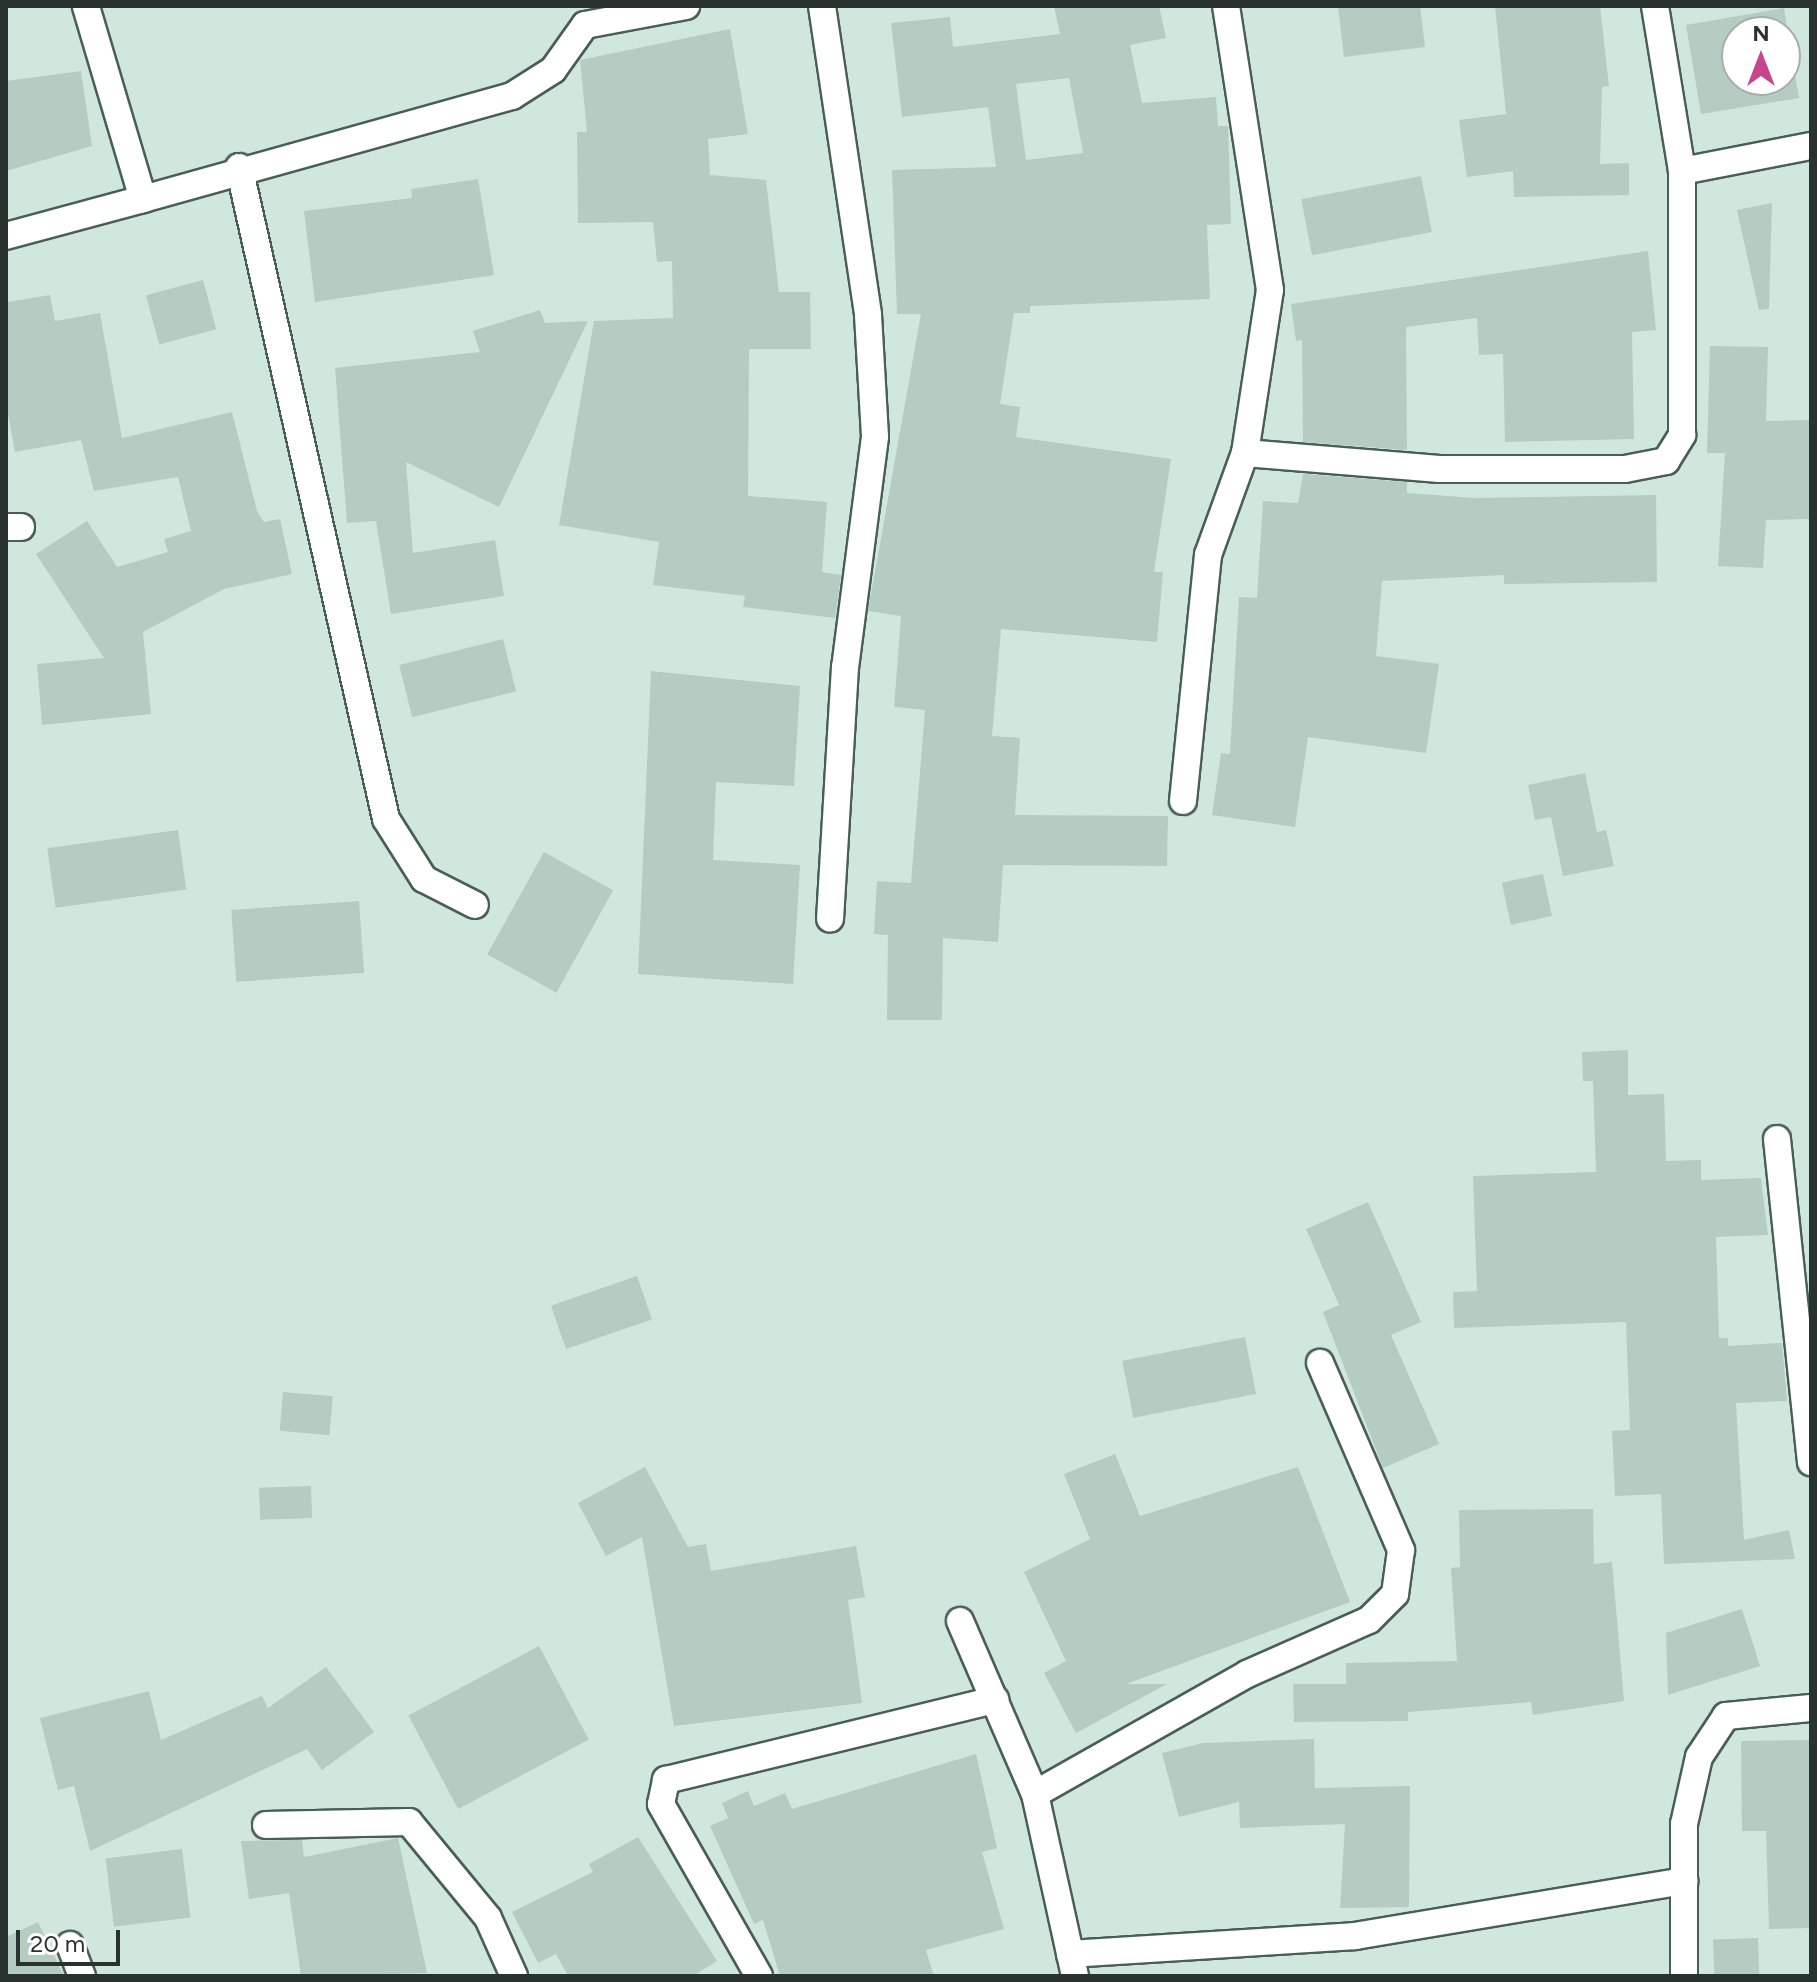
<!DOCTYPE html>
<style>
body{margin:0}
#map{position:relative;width:1817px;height:1982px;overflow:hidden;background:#cfe7dd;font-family:Figtree,sans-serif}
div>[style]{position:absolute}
.building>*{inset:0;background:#b5ccc3;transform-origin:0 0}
.roads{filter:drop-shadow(2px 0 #495e56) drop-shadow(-2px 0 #495e56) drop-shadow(0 2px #495e56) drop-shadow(0 -2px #495e56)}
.minor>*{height:26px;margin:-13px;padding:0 13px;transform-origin:13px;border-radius:13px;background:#fff}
span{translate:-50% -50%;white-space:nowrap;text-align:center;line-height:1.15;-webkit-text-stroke:6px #fff;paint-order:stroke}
.frame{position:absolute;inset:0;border:8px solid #29322e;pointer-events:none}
.north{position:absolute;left:1721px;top:16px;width:80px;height:80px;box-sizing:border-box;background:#fff;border:2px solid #a9adab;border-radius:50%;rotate:0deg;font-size:22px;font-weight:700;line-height:32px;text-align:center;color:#29322e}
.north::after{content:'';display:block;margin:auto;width:28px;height:36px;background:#c6458e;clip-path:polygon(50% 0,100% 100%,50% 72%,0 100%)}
.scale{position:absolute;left:16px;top:1930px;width:104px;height:36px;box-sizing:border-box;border:4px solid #29322e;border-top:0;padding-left:10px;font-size:24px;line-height:28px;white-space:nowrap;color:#29322e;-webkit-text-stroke:6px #fff;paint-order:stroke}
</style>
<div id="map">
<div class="building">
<div style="clip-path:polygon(evenodd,1054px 6px,1159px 6px,1166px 38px,1130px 45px,1142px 103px,1216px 97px,1218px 126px,1228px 126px,1231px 224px,1207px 225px,1210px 299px,1030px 306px,1030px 313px,1014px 313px,1000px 404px,1020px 407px,1016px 437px,1171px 459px,1154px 572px,1163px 572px,1157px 642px,1001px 629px,992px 736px,1020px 738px,1015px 815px,1168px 816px,1167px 866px,1003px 865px,998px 942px,943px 938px,942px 1020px,887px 1020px,888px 935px,874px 934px,877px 881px,911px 883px,925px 710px,894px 707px,901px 616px,868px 611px,921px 314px,897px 314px,892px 170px,996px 167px,988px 107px,902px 117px,891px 23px,950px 17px,953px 47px,1060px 34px,1054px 6px,1069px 78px,1083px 153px,1026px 160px,1016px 84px,1069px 78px)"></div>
<div style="clip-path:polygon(1338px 6px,1420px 6px,1425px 47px,1344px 57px)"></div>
<div style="clip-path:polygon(1495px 6px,1600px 6px,1609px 86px,1602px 87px,1600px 164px,1629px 163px,1629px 195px,1514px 197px,1513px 171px,1467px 177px,1459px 120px,1506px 114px)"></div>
<div style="clip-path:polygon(evenodd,1784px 8px,1799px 98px,1701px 114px,1686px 25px,1784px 8px,1737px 32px,1785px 32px,1785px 80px,1737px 80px,1737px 32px)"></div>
<div style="clip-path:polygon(730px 29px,748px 134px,708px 139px,710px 175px,766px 180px,779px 292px,810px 292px,811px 349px,749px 349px,748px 496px,827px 502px,822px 572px,841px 575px,835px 618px,743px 607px,745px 596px,653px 585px,659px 542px,559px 525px,594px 321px,673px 318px,672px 261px,657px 262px,653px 222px,578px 223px,577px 132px,587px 132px,580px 60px)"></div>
<div style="clip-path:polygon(81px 71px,92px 146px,6px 171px,6px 81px)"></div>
<div style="left:1421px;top:176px;width:57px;height:122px;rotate:79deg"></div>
<div style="clip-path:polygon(478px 179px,494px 275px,315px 302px,304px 211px,412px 198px,411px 189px)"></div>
<div style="clip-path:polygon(1772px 203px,1769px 309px,1759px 310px,1737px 210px)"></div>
<div style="clip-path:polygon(1648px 251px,1656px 330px,1632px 332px,1634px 439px,1505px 442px,1503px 354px,1479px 355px,1477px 318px,1406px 327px,1407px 450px,1303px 442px,1302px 340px,1296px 341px,1291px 304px)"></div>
<div style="left:203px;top:280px;width:51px;height:59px;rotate:75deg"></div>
<div style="clip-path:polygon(50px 295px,55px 321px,100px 313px,122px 438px,232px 412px,257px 511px,264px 522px,280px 519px,292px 574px,224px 589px,143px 632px,151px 714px,42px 725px,37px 664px,104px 658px,36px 554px,87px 521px,117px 567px,168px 552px,164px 539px,191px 531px,178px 477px,94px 491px,81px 440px,15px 452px,6px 403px,8px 302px)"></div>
<div style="clip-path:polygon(540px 310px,545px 323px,588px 321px,499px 507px,406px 462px,413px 553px,495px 540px,504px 596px,391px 614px,376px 521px,347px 523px,335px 368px,480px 352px,473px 331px)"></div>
<div style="clip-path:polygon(1710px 346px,1768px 347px,1766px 421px,1811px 420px,1811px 519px,1766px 520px,1763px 568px,1718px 566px,1725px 453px,1707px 453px)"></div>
<div style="clip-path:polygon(1303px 474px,1407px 482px,1407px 493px,1475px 498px,1656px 495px,1657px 582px,1504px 584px,1504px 575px,1382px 581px,1376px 656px,1439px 664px,1426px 753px,1308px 737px,1295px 827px,1212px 815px,1221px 753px,1230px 754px,1239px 597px,1257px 598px,1263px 501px,1298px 503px)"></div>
<div style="left:503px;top:639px;width:54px;height:107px;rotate:76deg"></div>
<div style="clip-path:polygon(651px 671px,800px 686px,794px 786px,716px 782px,713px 860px,800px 865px,793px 984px,638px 974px)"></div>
<div style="clip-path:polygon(1585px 773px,1597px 832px,1606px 830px,1614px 866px,1563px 876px,1551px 817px,1535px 820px,1528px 785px)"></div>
<div style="left:178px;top:830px;width:60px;height:132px;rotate:82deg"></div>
<div style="left:544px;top:852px;width:79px;height:117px;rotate:29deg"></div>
<div style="left:1543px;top:874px;width:43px;height:42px;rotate:78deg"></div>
<div style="left:359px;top:901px;width:72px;height:128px;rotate:86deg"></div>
<div style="clip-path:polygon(1628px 1050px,1628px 1095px,1664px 1094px,1666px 1161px,1701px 1160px,1701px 1180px,1761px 1178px,1768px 1235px,1716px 1237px,1719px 1338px,1728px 1338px,1728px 1346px,1782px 1343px,1787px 1401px,1736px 1403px,1744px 1540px,1789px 1530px,1795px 1559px,1664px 1564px,1661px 1494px,1615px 1496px,1612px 1431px,1630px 1430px,1626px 1322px,1454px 1328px,1453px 1292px,1477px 1291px,1473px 1176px,1596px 1172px,1593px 1081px,1583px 1081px,1582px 1052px)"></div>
<div style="clip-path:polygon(1368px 1202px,1421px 1322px,1391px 1335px,1439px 1444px,1383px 1468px,1323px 1312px,1339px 1305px,1306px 1229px)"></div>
<div style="left:637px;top:1276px;width:46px;height:91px;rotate:71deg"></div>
<div style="left:1245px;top:1337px;width:58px;height:125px;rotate:79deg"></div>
<div style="left:283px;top:1392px;width:50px;height:39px;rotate:5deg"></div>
<div style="clip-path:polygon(1115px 1454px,1140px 1516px,1298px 1467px,1350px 1602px,1126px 1684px,1167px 1684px,1076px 1733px,1044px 1673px,1066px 1661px,1024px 1572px,1090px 1539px,1064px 1474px)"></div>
<div style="clip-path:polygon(645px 1467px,688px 1547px,706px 1544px,711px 1571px,856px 1546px,865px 1597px,848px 1600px,862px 1703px,674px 1726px,642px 1537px,606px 1556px,578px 1503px)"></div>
<div style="left:311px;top:1486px;width:32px;height:52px;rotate:88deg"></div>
<div style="clip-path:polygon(1593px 1509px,1594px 1564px,1612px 1562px,1624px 1701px,1533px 1715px,1531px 1702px,1408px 1712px,1408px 1721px,1294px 1722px,1293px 1684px,1346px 1684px,1346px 1663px,1457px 1661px,1451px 1568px,1460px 1567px,1459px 1510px)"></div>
<div style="clip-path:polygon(1742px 1609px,1760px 1666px,1668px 1695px,1666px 1633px)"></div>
<div style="left:539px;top:1646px;width:106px;height:148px;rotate:62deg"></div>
<div style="clip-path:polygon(326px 1667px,374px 1732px,322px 1770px,307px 1749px,90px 1851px,74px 1786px,58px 1790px,40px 1718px,149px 1691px,161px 1740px,262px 1696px,268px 1708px)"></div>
<div style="clip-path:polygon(1314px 1739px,1315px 1788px,1410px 1786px,1409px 1907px,1340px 1908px,1345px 1824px,1240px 1828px,1239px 1802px,1179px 1817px,1162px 1753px,1203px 1743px)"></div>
<div style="clip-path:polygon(1811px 1740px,1811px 1928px,1769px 1929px,1766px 1831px,1742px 1831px,1741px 1741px)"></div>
<div style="clip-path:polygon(976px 1754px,997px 1848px,982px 1852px,1004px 1929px,926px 1950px,934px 1976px,780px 1976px,763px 1920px,754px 1924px,710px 1826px,728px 1818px,722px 1803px,748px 1791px,754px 1806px,785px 1793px,792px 1809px)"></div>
<div style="clip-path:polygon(638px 1837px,717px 1961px,693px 1976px,568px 1976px,556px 1954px,538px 1963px,512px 1912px,593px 1872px,589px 1864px)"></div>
<div style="clip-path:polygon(398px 1838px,427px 1973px,301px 1976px,289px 1893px,249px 1899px,241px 1841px,302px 1840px,304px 1857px)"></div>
<div style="left:182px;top:1849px;width:69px;height:77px;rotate:83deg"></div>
<div style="clip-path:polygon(38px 1922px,64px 1976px,6px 1976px,6px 1937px)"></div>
<div style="left:1758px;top:1938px;width:38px;height:45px;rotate:88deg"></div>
</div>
<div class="roads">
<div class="minor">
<div style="left:822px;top:6px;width:312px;rotate:81.5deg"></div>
<div style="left:868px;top:315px;width:122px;rotate:86.7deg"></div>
<div style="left:875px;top:437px;width:232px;rotate:97.4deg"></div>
<div style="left:845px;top:667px;width:252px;rotate:93.4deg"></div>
<div style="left:239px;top:167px;width:668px;rotate:77.29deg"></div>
<div style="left:386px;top:819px;width:71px;rotate:57.7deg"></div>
<div style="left:424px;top:879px;width:57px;rotate:27deg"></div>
<div style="left:1682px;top:171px;width:131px;rotate:-11deg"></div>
<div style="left:143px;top:199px;width:383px;rotate:-15.6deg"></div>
<div style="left:512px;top:96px;width:49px;rotate:-32.4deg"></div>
<div style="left:553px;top:70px;width:55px;rotate:-54.6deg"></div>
<div style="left:585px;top:25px;width:103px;rotate:-10.7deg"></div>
<div style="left:6px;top:236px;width:142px;rotate:-15.1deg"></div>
<div style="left:143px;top:199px;width:201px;rotate:-106.5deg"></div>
<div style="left:1245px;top:453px;width:195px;rotate:4.7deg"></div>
<div style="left:1439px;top:469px;width:186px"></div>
<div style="left:1625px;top:469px;width:42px;rotate:-11deg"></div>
<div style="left:1666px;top:461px;width:31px;rotate:-58deg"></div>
<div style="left:1682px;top:435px;width:264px;rotate:-90deg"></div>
<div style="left:1682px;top:171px;width:167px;rotate:-99.3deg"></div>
<div style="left:6px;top:527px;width:15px"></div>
<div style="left:1183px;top:801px;width:247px;rotate:-84.2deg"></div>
<div style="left:1208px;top:555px;width:109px;rotate:-70.1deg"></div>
<div style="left:1245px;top:453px;width:165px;rotate:-81.3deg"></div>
<div style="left:1270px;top:290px;width:287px;rotate:-98.8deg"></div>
<div style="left:1777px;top:1139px;width:325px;rotate:84deg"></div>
<div style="left:960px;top:1621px;width:189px;rotate:66.6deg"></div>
<div style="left:1035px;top:1794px;width:186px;rotate:77.6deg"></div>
<div style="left:1035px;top:1794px;width:244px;rotate:-29.5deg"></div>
<div style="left:1247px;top:1674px;width:133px;rotate:-23.9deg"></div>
<div style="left:1369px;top:1620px;width:37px;rotate:-45deg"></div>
<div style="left:1395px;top:1594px;width:44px;rotate:-82.2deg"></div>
<div style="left:1401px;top:1550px;width:204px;rotate:-113.4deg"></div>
<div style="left:266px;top:1825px;width:143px;rotate:-1.2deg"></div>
<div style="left:409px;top:1822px;width:124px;rotate:50.5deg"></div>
<div style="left:488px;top:1918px;width:64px;rotate:65.9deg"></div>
<div style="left:70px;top:1945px;width:33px;rotate:69deg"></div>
<div style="left:1070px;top:1954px;width:286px;rotate:-3.6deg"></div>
<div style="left:1355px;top:1936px;width:334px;rotate:-9.5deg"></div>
<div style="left:759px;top:1976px;width:198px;rotate:-119.7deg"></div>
<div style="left:661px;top:1804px;width:25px;rotate:-78deg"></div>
<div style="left:666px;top:1780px;width:339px;rotate:-13.7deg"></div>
<div style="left:1684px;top:1976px;width:152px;rotate:-90deg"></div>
<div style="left:1684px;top:1824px;width:69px;rotate:-77.4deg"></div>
<div style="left:1699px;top:1757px;width:49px;rotate:-56.6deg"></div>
<div style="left:1726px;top:1716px;width:85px;rotate:-5.4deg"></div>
</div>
</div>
<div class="frame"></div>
<div class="north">N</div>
<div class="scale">20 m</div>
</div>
